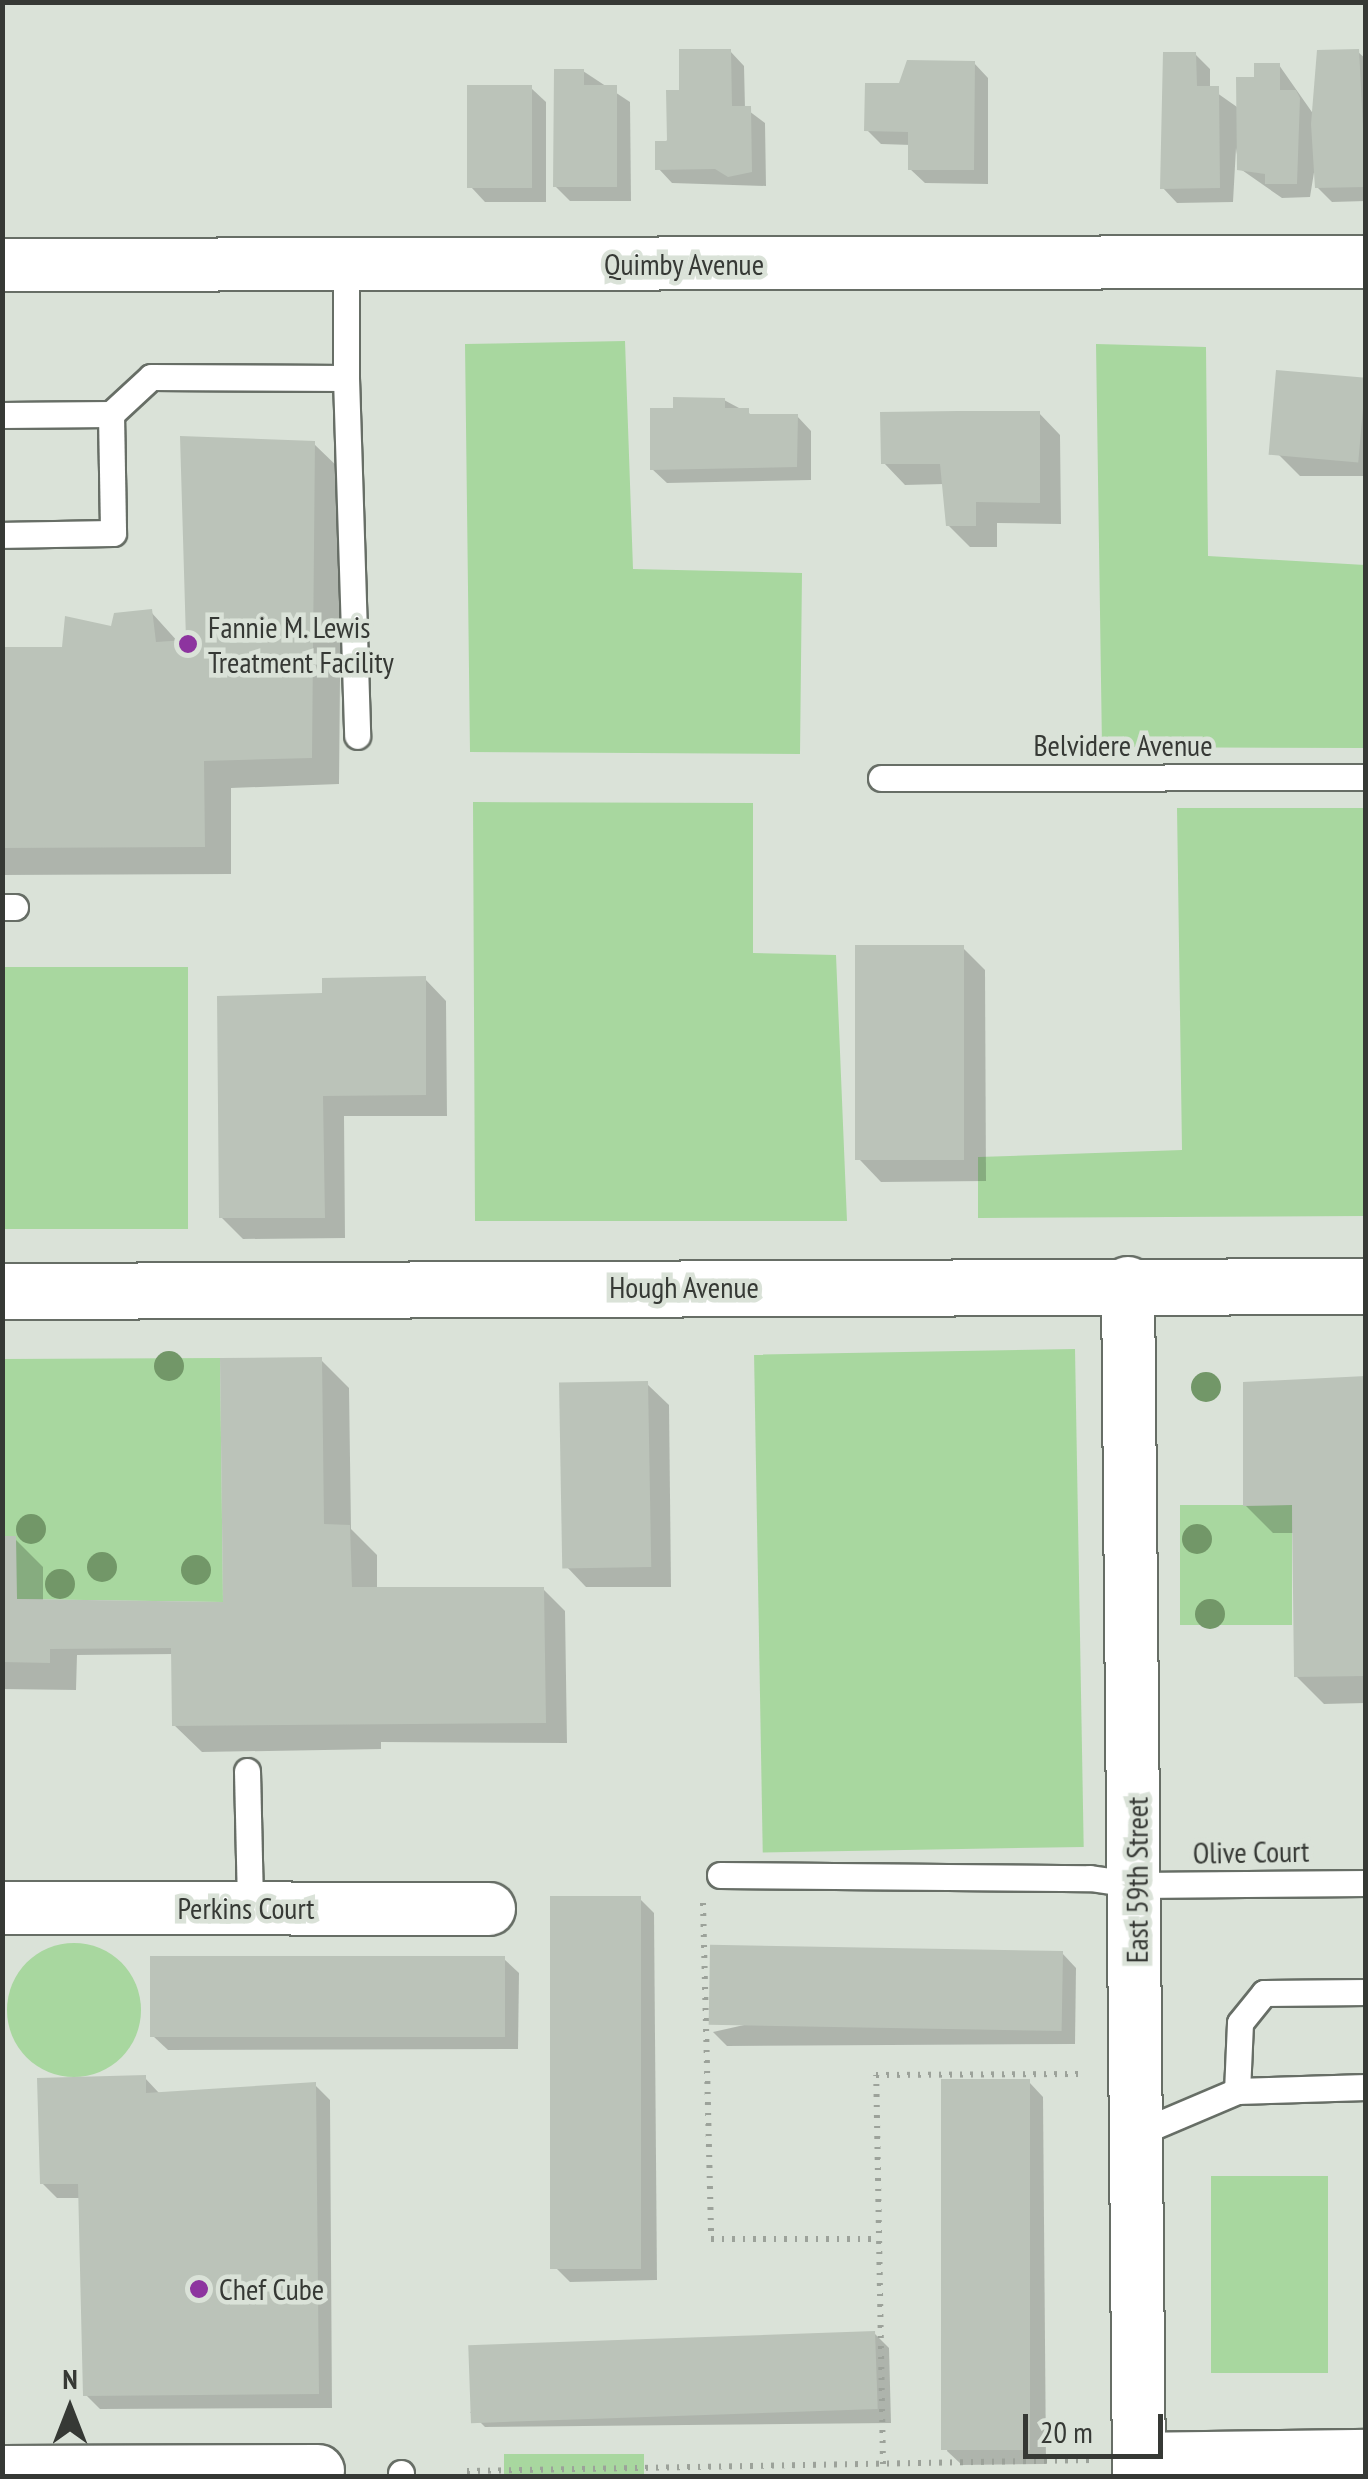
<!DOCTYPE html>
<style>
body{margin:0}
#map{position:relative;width:1368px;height:2479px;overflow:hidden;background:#dae2d8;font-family:"PT Sans Narrow",sans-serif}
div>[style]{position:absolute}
.green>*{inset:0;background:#a8d79f;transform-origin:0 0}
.round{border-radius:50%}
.shadow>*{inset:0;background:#0003}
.building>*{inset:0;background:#bbc3b9;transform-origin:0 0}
.path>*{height:6px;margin-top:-3px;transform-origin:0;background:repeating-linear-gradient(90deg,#9ca29a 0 2.5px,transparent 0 10.5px)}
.roads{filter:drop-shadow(2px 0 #676e66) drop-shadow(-2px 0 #676e66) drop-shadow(0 2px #676e66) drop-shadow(0 -2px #676e66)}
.lane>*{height:25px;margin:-12.5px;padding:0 12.5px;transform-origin:12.5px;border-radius:12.5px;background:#fff}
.street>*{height:52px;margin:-26px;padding:0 26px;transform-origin:26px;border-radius:26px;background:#fff}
.secondary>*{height:55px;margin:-27.5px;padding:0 27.5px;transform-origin:27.5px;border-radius:27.5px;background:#fff}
.trees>*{width:30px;height:30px;margin:-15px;border-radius:50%;background:#729768}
.dots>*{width:28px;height:28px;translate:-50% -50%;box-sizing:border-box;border:5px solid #dae2d8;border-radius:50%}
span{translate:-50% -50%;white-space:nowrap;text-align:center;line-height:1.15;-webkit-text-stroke:9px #dae2d8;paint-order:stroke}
.street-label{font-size:30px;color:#363935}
.poi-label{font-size:30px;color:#363935}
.left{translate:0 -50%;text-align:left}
.frame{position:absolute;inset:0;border:5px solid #363935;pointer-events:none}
.north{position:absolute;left:20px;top:2359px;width:100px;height:100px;-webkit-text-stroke:8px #dae2d8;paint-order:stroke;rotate:0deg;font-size:28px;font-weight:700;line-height:40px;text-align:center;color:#363935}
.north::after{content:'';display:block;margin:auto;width:35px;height:45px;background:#363935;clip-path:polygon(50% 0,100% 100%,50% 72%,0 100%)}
.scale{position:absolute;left:1023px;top:2414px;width:140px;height:45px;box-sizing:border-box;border:5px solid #363935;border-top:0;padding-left:12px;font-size:30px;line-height:35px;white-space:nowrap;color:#363935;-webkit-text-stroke:8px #dae2d8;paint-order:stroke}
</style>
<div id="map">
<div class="green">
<div style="clip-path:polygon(625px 341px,633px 569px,802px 573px,800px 754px,470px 752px,465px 344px)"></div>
<div style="clip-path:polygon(1096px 344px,1206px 347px,1208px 556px,1365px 565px,1365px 748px,1102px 747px)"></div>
<div style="clip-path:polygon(473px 802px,753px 803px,753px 953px,836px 955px,847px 1221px,475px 1221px)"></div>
<div style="clip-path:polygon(1177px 808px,1365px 808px,1365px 1216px,978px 1218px,978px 1157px,1182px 1150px)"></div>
<div style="left:188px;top:967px;width:262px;height:185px;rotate:90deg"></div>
<div style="left:1075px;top:1349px;width:498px;height:321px;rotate:89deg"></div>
<div style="clip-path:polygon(220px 1358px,223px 1602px,17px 1599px,3px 1536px,2px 1359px)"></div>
<div style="left:1292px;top:1505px;width:120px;height:112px;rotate:90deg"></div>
<div class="round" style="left:7px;top:1943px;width:134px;height:134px"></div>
<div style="left:1211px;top:2176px;width:117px;height:197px"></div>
<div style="left:504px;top:2454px;width:140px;height:22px"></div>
</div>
<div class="shadow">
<div style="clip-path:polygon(730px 51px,744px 66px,745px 108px,765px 123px,766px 186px,672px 183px,658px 168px,682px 92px)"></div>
<div style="clip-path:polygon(1358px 52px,1366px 59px,1366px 201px,1332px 202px,1317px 187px,1316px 160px,1310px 197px,1282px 198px,1239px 168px,1236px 148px,1233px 202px,1177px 203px,1163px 188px,1195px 54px,1210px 69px,1210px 88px,1237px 107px,1257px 80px,1279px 65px,1314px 115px)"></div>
<div style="clip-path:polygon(974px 63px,988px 78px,988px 184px,925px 183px,910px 169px,911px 145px,881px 144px,867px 130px,901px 86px)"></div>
<div style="clip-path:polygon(583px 71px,630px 102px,631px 201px,570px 201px,555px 186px)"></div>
<div style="clip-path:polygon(531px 88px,546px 102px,546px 202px,485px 202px,471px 187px)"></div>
<div style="clip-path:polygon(1278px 373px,1366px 381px,1366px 476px,1300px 476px,1278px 454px)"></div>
<div style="clip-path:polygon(724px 400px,754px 416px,797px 416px,811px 431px,811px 480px,667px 483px,652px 469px,676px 411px)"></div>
<div style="clip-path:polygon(1039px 413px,1060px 435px,1061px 524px,997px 523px,997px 547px,970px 547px,948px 525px,944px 484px,905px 485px,884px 463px)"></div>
<div style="clip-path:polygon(314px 444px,342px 471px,339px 784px,231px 788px,231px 874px,2px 875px,2px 649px,65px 650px,151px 612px,179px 643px,189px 643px)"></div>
<div style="clip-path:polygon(963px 948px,985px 970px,986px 1181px,881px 1182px,860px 1160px)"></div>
<div style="clip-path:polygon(425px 979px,446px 1001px,447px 1116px,344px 1116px,345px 1238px,243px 1239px,221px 1217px,325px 995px)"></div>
<div style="clip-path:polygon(321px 1360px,349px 1388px,351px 1529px,377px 1555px,377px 1589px,543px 1589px,565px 1611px,567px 1743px,381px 1742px,381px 1749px,202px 1752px,174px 1725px,174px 1654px,77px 1655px,76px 1690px,2px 1689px,2px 1539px,15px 1539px,43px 1567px,43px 1602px,226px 1604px)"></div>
<div style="clip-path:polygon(1366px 1380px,1366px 1703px,1324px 1704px,1296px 1676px,1295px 1533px,1273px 1533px,1245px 1505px)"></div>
<div style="clip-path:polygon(647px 1384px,669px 1405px,671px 1587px,586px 1587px,565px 1565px)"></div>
<div style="clip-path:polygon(640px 1899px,654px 1913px,657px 2280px,570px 2282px,556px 2268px)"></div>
<div style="clip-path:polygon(1062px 1953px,1076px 1968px,1075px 2044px,727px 2046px,713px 2032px)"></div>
<div style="clip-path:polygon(504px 1959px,519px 1973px,518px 2049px,168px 2050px,153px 2036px)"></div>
<div style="clip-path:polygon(145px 2078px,159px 2093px,315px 2085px,330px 2100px,332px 2408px,100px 2409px,86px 2395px,81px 2198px,57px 2198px,42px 2183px)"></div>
<div style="clip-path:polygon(1029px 2082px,1043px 2097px,1046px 2464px,962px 2465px,947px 2451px)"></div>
<div style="clip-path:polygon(874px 2333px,889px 2348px,891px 2423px,485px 2427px,470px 2412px)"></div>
</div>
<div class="building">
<div style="clip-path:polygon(679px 49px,731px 49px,732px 106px,751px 106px,752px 172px,728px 177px,715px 169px,655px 170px,655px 141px,667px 141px,666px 90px,679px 90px)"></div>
<div style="clip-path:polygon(1359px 49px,1366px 187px,1315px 188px,1311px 124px,1317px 50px)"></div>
<div style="clip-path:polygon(1163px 52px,1196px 52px,1197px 86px,1219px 86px,1220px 188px,1160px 189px)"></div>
<div style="clip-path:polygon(907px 60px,975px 61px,974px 170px,908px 170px,908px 132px,864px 131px,865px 83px,899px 83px)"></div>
<div style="clip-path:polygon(1254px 63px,1280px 63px,1280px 90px,1296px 90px,1300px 98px,1297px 184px,1265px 184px,1265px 174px,1237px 170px,1236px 77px,1254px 77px)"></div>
<div style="clip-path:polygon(554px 69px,584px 69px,584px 85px,617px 85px,617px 187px,553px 187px)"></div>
<div style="left:467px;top:85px;width:65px;height:103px"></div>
<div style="left:1276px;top:370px;width:90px;height:85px;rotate:5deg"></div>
<div style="clip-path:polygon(673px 397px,725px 398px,725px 408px,749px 408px,749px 414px,798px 414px,797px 467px,650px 470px,650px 408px,673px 408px)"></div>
<div style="clip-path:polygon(958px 411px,1040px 411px,1040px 503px,976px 502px,976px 526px,946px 526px,940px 464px,881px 464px,880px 412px)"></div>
<div style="clip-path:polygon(180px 436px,315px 441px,312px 758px,204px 761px,205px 847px,2px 848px,2px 647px,62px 647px,65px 616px,111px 626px,114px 613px,152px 609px,156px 642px,186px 640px)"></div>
<div style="left:964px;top:945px;width:215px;height:109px;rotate:90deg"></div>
<div style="clip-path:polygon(426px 976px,426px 1095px,323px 1096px,325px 1218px,219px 1218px,217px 996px,322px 993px,322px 978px)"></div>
<div style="clip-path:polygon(322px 1357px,324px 1524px,350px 1525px,352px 1587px,544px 1587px,546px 1723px,172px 1726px,171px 1648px,50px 1649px,50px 1663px,2px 1662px,2px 1536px,16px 1536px,17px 1599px,223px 1602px,220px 1358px)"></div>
<div style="clip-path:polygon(1366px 1376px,1366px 1676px,1294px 1677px,1292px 1505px,1243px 1506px,1243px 1382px)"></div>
<div style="left:648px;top:1381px;width:186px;height:89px;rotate:89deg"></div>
<div style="left:550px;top:1896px;width:91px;height:373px"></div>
<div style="left:1063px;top:1951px;width:80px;height:353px;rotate:91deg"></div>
<div style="left:150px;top:1956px;width:355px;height:81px"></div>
<div style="clip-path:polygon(146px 2075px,146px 2093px,316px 2082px,319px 2394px,83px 2396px,78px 2184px,40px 2184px,37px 2078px)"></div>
<div style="left:1030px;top:2079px;width:371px;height:89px;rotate:90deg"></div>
<div style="left:875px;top:2331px;width:78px;height:407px;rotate:88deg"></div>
</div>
<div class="path">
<div style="left:703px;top:1903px;width:336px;rotate:88.6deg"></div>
<div style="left:711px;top:2239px;width:168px"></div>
<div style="left:883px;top:2464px;width:389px;rotate:-91deg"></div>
<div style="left:876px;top:2075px;width:209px;rotate:-0.3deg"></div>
<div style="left:467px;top:2471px;width:626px;rotate:-1.01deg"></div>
</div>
<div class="roads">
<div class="lane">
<div style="left:346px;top:264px;width:114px;rotate:90deg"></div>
<div style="left:111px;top:414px;width:54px;rotate:-42.8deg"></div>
<div style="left:151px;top:377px;width:195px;rotate:0.3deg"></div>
<div style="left:346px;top:378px;width:358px;rotate:88.2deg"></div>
<div style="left:2px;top:415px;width:109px;rotate:-0.5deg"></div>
<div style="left:111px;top:414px;width:119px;rotate:89deg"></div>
<div style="left:113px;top:533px;width:111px;rotate:179deg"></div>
<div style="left:881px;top:778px;width:485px;rotate:-0.1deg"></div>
<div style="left:2px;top:907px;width:13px"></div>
<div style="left:247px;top:1771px;width:137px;rotate:88.7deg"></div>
<div style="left:720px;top:1875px;width:370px;rotate:0.5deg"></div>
<div style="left:1090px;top:1878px;width:49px;rotate:8.3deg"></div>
<div style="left:1138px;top:1885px;width:228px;rotate:-0.5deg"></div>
<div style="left:1366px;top:1992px;width:102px;rotate:179.4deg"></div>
<div style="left:1264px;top:1993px;width:38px;rotate:129deg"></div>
<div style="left:1240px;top:2023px;width:68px;rotate:92.5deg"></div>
<div style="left:1237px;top:2091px;width:129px;rotate:-1.8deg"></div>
<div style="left:1138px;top:2133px;width:108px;rotate:-23deg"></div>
<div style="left:401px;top:2473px;width:3px;rotate:90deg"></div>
</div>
<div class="street">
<div style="left:2px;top:265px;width:1364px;rotate:-0.13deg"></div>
<div style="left:1128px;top:1283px;width:1193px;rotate:89.47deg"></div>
<div style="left:2px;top:1908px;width:487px;rotate:0.1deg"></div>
<div style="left:1139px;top:2459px;width:227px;rotate:-0.8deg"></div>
<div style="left:2px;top:2472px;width:316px;rotate:-0.2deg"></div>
</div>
<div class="secondary">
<div style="left:2px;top:1291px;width:1364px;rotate:-0.21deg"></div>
</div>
</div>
<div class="trees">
<div style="left:169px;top:1366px"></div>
<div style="left:1206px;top:1387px"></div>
<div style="left:31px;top:1529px"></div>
<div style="left:1197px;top:1539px"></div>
<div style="left:102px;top:1567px"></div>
<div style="left:196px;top:1570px"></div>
<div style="left:60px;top:1584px"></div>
<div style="left:1210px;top:1614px"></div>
</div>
<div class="dots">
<div style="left:188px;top:644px;background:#8d349f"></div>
<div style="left:199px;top:2289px;background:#8d349f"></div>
</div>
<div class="street-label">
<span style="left:684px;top:264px">Quimby Avenue</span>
<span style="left:1123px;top:745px">Belvidere Avenue</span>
<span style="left:684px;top:1287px">Hough Avenue</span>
<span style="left:1251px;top:1852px;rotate:-1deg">Olive Court</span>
<span style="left:1137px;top:1880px;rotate:-90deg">East 59th Street</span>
<span style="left:246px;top:1908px">Perkins Court</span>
</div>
<div class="poi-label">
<span class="left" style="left:208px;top:644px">Fannie M. Lewis<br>Treatment Facility</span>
<span class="left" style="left:219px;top:2289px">Chef Cube</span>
</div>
<div class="frame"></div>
<div class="north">N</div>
<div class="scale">20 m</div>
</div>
